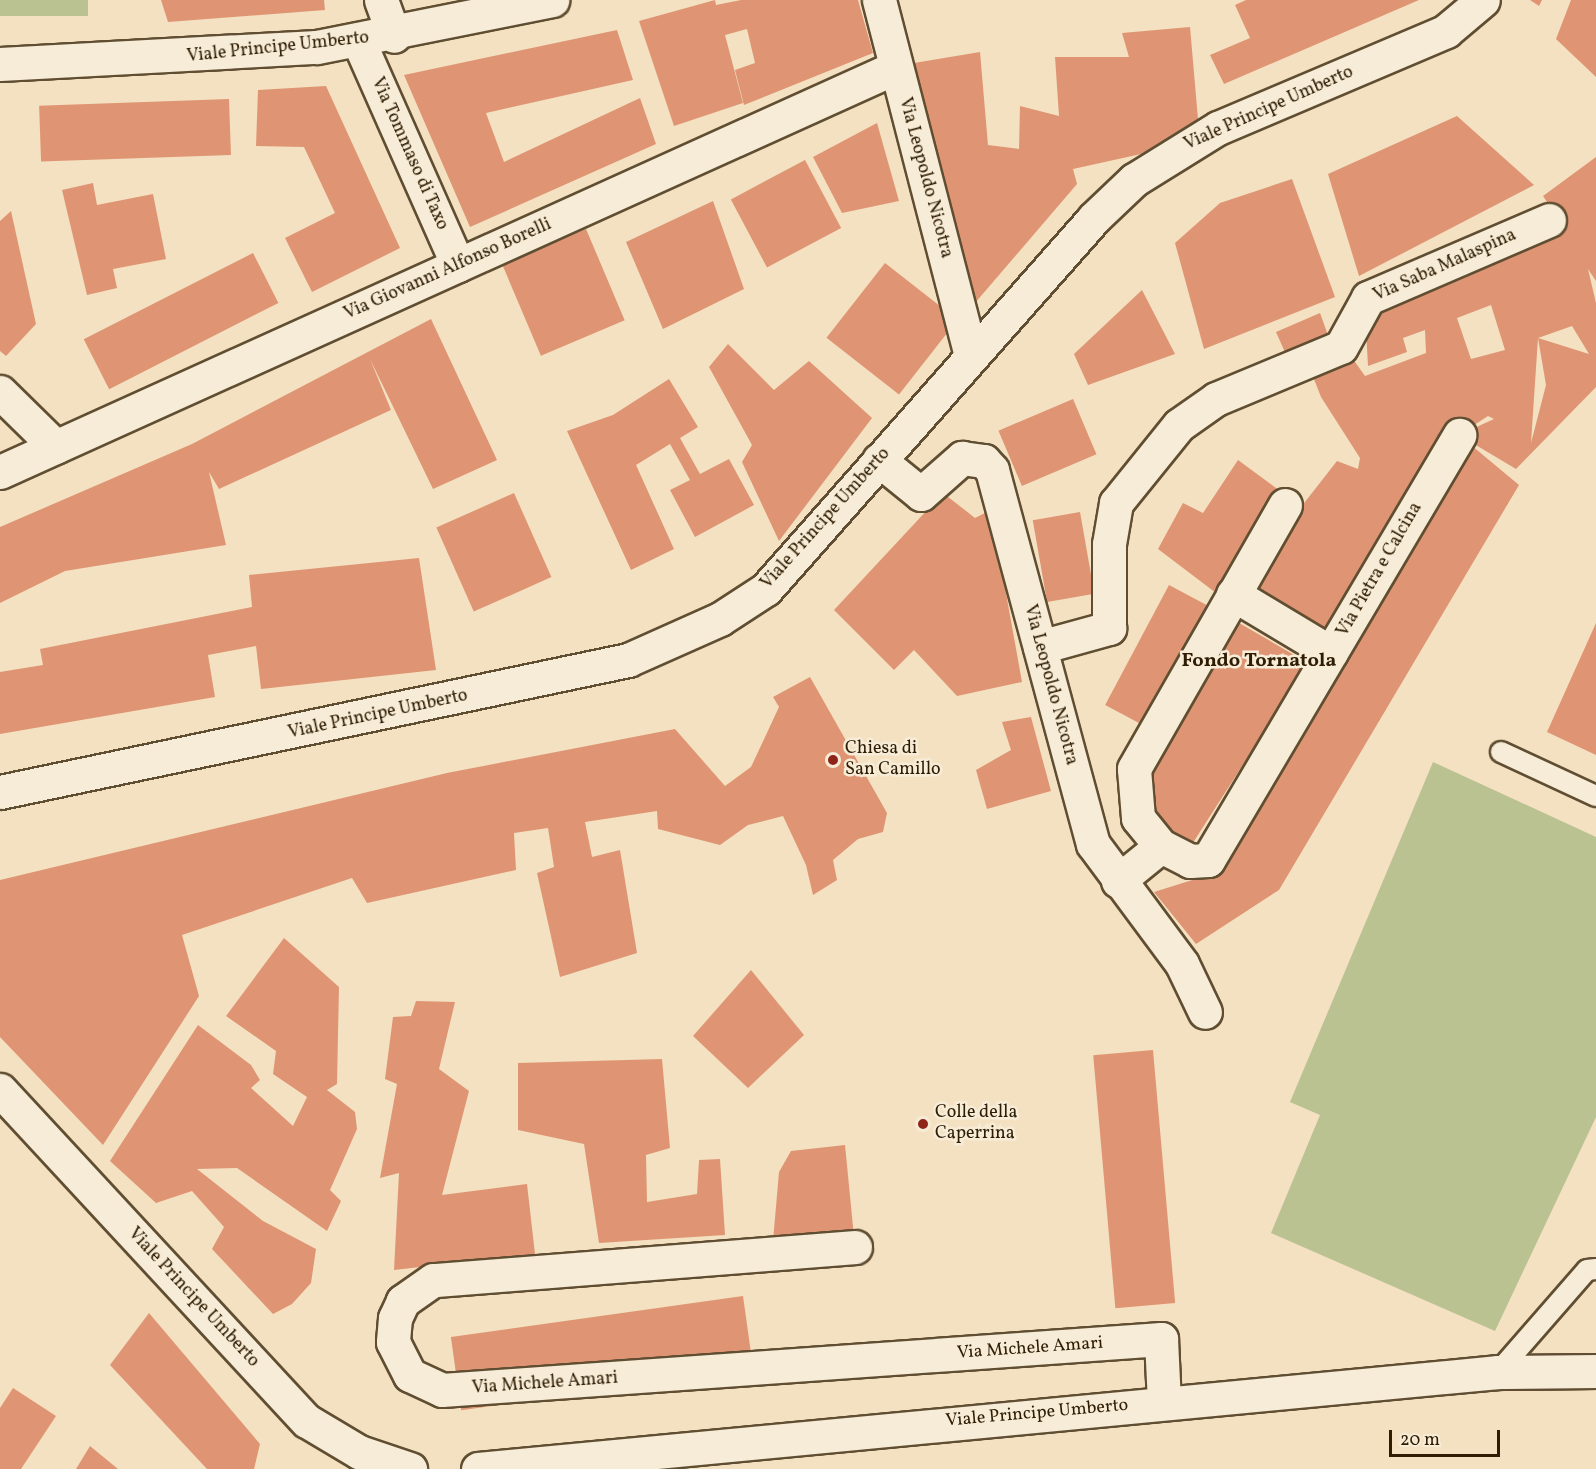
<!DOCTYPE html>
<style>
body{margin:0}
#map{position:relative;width:1596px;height:1469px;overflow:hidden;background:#f3e1c1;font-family:Vollkorn,serif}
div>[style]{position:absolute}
.green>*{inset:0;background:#bbc292;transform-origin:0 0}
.building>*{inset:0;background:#df9573;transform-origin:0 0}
.roads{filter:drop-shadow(2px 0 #604e32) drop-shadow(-2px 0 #604e32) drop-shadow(0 2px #604e32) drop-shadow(0 -2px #604e32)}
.lane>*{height:20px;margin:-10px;padding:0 10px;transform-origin:10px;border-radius:10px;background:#f7ecd7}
.street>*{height:33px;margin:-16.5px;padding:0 16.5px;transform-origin:16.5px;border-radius:16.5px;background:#f7ecd7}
.secondary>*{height:33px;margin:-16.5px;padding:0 16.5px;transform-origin:16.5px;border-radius:16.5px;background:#f7ecd7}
.dots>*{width:16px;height:16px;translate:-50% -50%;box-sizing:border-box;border:3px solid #f7ecd7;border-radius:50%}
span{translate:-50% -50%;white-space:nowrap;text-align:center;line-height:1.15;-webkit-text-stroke:5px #f7ecd7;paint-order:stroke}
.street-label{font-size:18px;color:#2f1d03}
.poi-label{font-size:18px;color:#2f1d03}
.left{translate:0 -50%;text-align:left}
.neighbourhood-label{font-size:20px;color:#2f1d03;font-weight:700}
.scale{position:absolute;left:1389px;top:1430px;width:111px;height:27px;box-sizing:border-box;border:3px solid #2f1d03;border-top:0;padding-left:8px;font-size:18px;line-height:21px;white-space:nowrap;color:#2f1d03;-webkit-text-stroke:4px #f7ecd7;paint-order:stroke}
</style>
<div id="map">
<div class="green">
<div style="left:0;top:0;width:88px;height:16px"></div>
<div style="clip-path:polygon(1433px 762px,1596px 837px,1596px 1117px,1495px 1331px,1271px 1233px,1320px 1115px,1290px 1102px)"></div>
</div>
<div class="building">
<div style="clip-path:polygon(161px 0,324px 0,325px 10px,168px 22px)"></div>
<div style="clip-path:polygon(715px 0,716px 5px,741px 0,858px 0,873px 53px,744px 105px,735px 70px,755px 63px,747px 29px,725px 35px,743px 103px,674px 126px,639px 21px)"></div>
<div style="clip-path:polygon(1246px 0,1419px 0,1224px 84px,1210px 55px,1250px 38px,1235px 5px)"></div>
<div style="clip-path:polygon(1530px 0,1542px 0,1539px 6px)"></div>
<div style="clip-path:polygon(1571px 0,1596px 0,1596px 77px,1556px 39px)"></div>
<div style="clip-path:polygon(1190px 27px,1198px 119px,1141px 154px,1073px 169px,1077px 184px,975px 303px,914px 63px,980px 52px,988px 145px,1019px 149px,1020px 106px,1059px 116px,1055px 57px,1129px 57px,1122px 33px)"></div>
<div style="clip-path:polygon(617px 30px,633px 80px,486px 113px,504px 162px,640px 98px,656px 144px,470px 227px,404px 75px)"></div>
<div style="clip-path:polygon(326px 86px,400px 248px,312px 292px,285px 238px,335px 213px,304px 147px,256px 146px,258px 90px)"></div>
<div style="left:229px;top:99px;width:56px;height:190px;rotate:88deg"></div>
<div style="clip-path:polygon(1457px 116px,1534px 185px,1359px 276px,1328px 174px)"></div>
<div style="clip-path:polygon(877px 123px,899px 201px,842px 213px,813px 157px)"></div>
<div style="clip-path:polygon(evenodd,1596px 157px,1596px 281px,1588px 269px,1596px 303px,1596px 387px,1516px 469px,1459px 435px,1519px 485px,1279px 890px,1196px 944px,1154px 892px,1205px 876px,1331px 653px,1233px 594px,1337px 461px,1358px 469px,1360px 458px,1321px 397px,1310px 369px,1348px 352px,1365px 376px,1426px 353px,1425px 330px,1403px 338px,1407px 352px,1368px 366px,1366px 330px,1377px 310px,1565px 229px,1543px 196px,1596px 157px,1491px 305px,1505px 350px,1471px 359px,1457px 318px,1491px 305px,1596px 157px,1572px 326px,1589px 354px,1538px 338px,1572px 326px,1596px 157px,1538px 338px,1546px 385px,1531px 443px,1538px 338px,1596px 157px,1488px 416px,1494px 419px,1459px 435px,1488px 416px)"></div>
<div style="left:805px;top:160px;width:77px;height:84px;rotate:62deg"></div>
<div style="clip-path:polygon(1292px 179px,1335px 297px,1204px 349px,1175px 243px,1220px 203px)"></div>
<div style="clip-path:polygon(93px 183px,97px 205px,153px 194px,166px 259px,113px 269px,117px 288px,87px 295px,62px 190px)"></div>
<div style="clip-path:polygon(713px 201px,744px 289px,663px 329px,626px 242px)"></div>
<div style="clip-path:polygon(11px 211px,36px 324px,6px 356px,0 351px,0 221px)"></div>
<div style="left:586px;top:229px;width:99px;height:91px;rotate:67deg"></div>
<div style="left:253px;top:253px;width:56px;height:190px;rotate:63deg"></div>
<div style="left:885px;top:263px;width:92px;height:95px;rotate:38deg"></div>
<div style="clip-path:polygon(1142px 290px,1175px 354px,1088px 385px,1074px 354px)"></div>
<div style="clip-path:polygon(1320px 313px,1329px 338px,1288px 359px,1276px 332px)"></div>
<div style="clip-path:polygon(431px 319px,497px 460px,433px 489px,370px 359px,391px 410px,219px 489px,209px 472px,226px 545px,65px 571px,0 603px,0 527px,192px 444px)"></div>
<div style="clip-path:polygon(728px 344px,774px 390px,809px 361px,872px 418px,779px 541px,742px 462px,752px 445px,709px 367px)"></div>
<div style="clip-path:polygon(669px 379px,698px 427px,680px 438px,700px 474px,729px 459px,754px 505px,695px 537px,670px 490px,690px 480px,670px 444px,636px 465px,674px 549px,631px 570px,567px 431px,613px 415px)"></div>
<div style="left:1073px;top:399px;width:60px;height:81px;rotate:67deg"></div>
<div style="clip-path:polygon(1238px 460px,1280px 491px,1220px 596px,1158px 549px,1183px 503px,1203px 513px)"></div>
<div style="left:514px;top:493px;width:92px;height:85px;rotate:66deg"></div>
<div style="clip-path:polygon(943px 493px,975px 518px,991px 510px,1022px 682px,957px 696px,914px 650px,894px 670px,834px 610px)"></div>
<div style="left:1080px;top:512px;width:83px;height:48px;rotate:80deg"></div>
<div style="clip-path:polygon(419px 558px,436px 670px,261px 689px,256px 646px,208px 655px,215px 697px,0 734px,0 672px,43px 665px,40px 649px,252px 607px,249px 575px)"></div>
<div style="left:1169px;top:585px;width:59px;height:136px;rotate:28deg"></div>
<div style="clip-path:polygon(1234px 620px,1308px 663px,1189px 849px,1162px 830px,1151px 800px,1149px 769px)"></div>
<div style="clip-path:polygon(1596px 623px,1596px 755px,1547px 732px)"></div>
<div style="clip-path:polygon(810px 677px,887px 813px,883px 832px,858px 839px,833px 860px,837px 880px,813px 895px,806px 865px,783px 816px,748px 825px,720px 845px,658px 829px,657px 811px,585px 822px,592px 857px,620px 850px,637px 953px,560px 977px,537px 873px,554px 867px,548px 828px,514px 833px,516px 870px,367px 903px,352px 878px,182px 935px,199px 996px,103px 1145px,0 1037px,0 880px,447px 773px,675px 729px,725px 786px,751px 767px,779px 707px,773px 697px)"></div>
<div style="clip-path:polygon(1031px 717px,1051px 791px,987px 809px,976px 770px,1011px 750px,1002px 722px)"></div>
<div style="clip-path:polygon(284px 938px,339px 987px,337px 1084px,327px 1090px,355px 1112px,357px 1129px,330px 1190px,341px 1201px,327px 1231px,237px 1168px,197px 1169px,263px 1221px,316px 1249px,311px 1283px,292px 1304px,273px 1314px,212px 1249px,224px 1227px,192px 1191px,156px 1203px,110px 1161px,198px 1025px,251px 1065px,260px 1080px,251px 1088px,293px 1126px,307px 1097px,273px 1074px,276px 1051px,226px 1016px)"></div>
<div style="clip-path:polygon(751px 970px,804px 1035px,748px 1088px,693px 1036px)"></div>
<div style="clip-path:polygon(416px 1001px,455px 1002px,439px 1069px,469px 1091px,442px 1195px,527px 1184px,535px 1254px,394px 1270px,399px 1173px,380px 1178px,397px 1084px,385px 1079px,393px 1017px,411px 1016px)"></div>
<div style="left:1153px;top:1050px;width:254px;height:60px;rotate:85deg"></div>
<div style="clip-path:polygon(662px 1059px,670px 1148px,646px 1155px,647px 1202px,697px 1194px,699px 1160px,720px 1159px,725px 1235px,599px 1243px,584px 1144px,518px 1130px,518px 1063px)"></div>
<div style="clip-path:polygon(845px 1145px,855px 1247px,773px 1241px,779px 1172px,791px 1151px)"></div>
<div style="left:743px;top:1296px;width:74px;height:295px;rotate:82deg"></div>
<div style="clip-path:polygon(149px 1313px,260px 1444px,254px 1469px,207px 1469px,110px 1365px)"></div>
<div style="clip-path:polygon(13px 1388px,56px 1416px,21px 1469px,0 1469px,0 1408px)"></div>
<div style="clip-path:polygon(90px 1446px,118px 1469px,76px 1469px)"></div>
</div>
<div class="roads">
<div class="lane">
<div style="left:1501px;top:752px;width:105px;rotate:24.9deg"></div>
<div style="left:1498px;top:1372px;width:135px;rotate:-48.9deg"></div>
<div style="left:1587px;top:1270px;width:9px;rotate:-6deg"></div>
</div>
<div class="street">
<div style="left:381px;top:0;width:38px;rotate:70deg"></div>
<div style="left:879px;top:0;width:368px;rotate:75.5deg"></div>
<div style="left:359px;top:42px;width:244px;rotate:66.1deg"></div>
<div style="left:0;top:392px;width:78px;rotate:44.5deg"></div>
<div style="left:879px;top:460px;width:54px;rotate:39deg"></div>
<div style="left:921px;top:494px;width:55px;rotate:-41.3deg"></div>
<div style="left:962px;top:458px;width:22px;rotate:8deg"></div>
<div style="left:984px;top:461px;width:12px;rotate:48deg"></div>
<div style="left:992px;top:470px;width:387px;rotate:74.9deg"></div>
<div style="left:1093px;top:844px;width:149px;rotate:53.4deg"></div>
<div style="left:1182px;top:964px;width:53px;rotate:64.4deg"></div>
<div style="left:0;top:472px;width:983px;rotate:-24.32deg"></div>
<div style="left:1285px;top:505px;width:304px;rotate:119.8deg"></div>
<div style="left:1134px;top:769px;width:49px;rotate:85.3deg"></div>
<div style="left:1138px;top:818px;width:36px;rotate:51deg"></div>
<div style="left:1161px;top:846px;width:33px;rotate:27deg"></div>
<div style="left:1190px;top:861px;width:18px;rotate:-3deg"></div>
<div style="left:1208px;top:860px;width:494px;rotate:-59.4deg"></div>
<div style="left:1233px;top:594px;width:114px;rotate:31deg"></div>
<div style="left:1040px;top:647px;width:72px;rotate:-15.4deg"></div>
<div style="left:1109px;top:628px;width:84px;rotate:-90deg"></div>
<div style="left:1109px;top:544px;width:42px;rotate:-80.3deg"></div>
<div style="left:1116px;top:503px;width:100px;rotate:-51.1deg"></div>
<div style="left:1179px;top:425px;width:45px;rotate:-35.1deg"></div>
<div style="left:1216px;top:399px;width:135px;rotate:-22.6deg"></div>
<div style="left:1341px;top:347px;width:56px;rotate:-61.1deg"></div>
<div style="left:1368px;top:298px;width:197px;rotate:-23.3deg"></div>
<div style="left:1118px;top:881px;width:55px;rotate:-39.1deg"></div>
<div style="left:855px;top:1247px;width:423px;rotate:175.5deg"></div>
<div style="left:433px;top:1280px;width:37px;rotate:145deg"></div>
<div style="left:403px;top:1301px;width:19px;rotate:115deg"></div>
<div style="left:395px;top:1318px;width:24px;rotate:95deg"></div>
<div style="left:393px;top:1342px;width:37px;rotate:63deg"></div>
<div style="left:410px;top:1375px;width:35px;rotate:25deg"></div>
<div style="left:442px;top:1390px;width:721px;rotate:-4.06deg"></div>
<div style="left:1161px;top:1339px;width:64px;rotate:87.3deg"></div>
</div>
<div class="secondary">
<div style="left:0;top:64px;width:317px;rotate:-3.1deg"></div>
<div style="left:317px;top:47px;width:240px;rotate:-11.3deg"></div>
<div style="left:0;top:792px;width:642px;rotate:-11.87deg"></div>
<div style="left:628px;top:660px;width:101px;rotate:-24deg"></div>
<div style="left:720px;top:619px;width:55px;rotate:-33.1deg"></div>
<div style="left:766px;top:589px;width:494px;rotate:-48.5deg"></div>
<div style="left:1093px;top:219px;width:57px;rotate:-43.6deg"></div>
<div style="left:1134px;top:180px;width:99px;rotate:-31.8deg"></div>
<div style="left:1218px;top:128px;width:248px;rotate:-23deg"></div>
<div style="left:1446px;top:31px;width:48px;rotate:-40deg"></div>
<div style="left:0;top:1090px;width:451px;rotate:47.2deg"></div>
<div style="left:307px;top:1421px;width:61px;rotate:30.8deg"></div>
<div style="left:359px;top:1452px;width:54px;rotate:18.4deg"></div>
<div style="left:478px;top:1469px;width:1025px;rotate:-5.43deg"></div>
<div style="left:1498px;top:1372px;width:98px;rotate:-0.6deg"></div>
</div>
</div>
<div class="dots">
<div style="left:833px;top:760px;background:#8f2418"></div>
<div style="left:923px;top:1124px;background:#8f2418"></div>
</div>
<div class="street-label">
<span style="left:278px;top:48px;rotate:-6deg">Viale Principe Umberto</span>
<span style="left:1269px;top:109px;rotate:-24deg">Viale Principe Umberto</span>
<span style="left:409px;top:154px;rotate:66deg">Via Tommaso di Taxo</span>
<span style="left:925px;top:178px;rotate:75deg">Via Leopoldo Nicotra</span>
<span style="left:1445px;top:266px;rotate:-24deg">Via Saba Malaspina</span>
<span style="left:448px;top:270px;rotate:-24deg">Via Giovanni Alfonso Borelli</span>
<span style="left:826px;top:519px;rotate:-48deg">Viale Principe Umberto</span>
<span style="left:1380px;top:570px;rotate:-60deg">Via Pietra e Calcina</span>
<span style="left:1050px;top:685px;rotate:75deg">Via Leopoldo Nicotra</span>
<span style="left:378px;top:715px;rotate:-12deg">Viale Principe Umberto</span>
<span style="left:193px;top:1298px;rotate:47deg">Viale Principe Umberto</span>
<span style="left:1030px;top:1349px;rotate:-4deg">Via Michele Amari</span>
<span style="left:545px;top:1384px;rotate:-4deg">Via Michele Amari</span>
<span style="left:1037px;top:1414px;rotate:-5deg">Viale Principe Umberto</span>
</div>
<div class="poi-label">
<span class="left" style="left:845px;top:760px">Chiesa di<br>San Camillo</span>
<span class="left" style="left:935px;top:1124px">Colle della<br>Caperrina</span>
</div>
<div class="neighbourhood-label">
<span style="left:1259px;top:661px">Fondo Tornatola</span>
</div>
<div class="scale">20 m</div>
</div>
